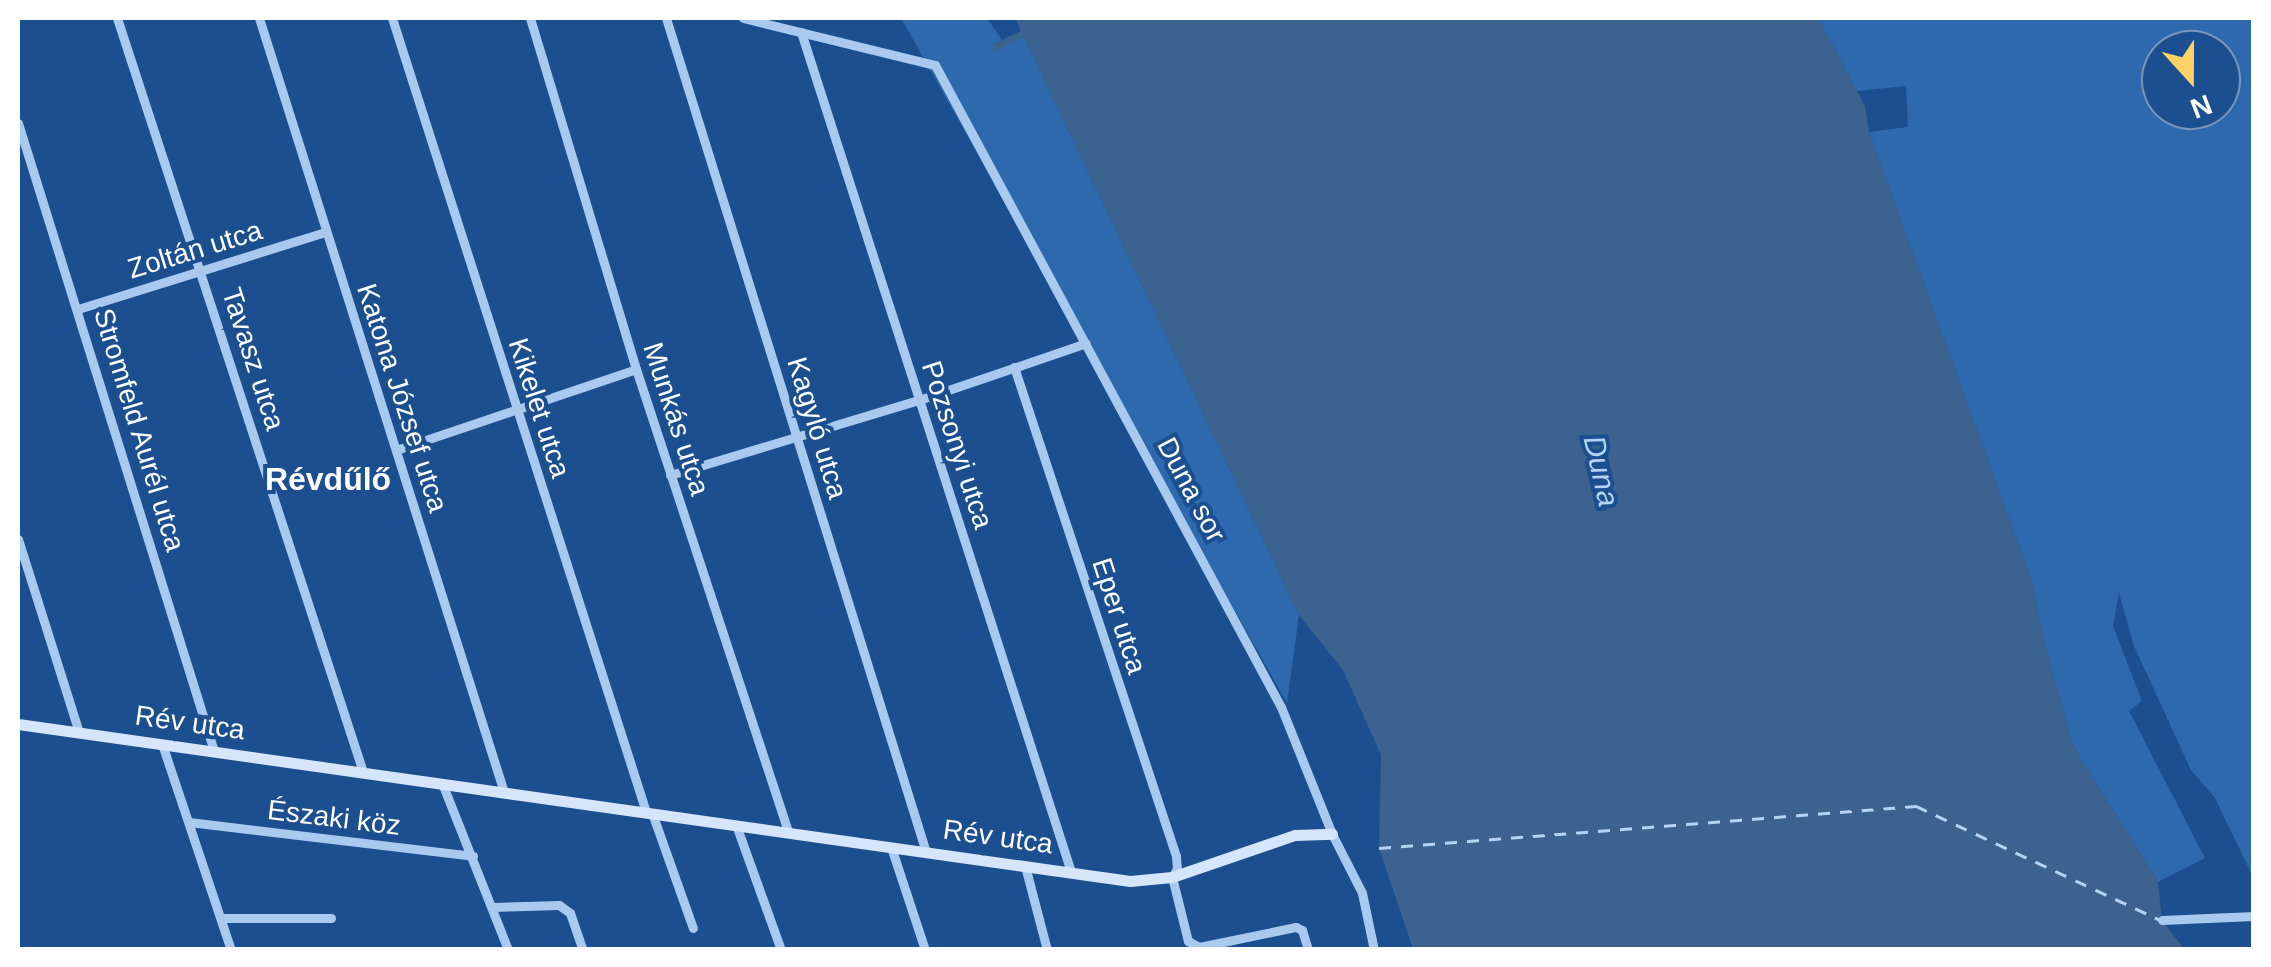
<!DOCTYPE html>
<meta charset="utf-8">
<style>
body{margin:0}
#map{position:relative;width:2271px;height:967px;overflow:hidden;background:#1b4f8f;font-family:Helvetica,sans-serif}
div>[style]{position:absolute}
.green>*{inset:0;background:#2e69ad}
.water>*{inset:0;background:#3c6290}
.ferry>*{height:2.5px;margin-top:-1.25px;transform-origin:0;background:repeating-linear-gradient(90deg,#b5d3f5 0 12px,transparent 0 22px)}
.street>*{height:9px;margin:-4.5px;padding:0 4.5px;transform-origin:4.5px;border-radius:4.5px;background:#a9c9ee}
.secondary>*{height:11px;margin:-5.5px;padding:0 5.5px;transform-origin:5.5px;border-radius:5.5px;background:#d6e6fa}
span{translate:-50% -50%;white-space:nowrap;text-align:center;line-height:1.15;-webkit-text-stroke:8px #1b4f8f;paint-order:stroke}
.street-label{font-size:28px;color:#fff}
.water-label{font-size:30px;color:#b5d3f5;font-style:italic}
.quarter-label{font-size:32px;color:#fff;font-weight:700}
.frame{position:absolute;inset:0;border:20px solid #fff;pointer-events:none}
.north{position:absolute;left:2141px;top:30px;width:100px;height:100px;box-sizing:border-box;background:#1b4f8f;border:2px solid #7695bc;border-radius:50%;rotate:159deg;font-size:28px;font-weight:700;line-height:40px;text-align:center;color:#fff}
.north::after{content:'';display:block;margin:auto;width:35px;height:45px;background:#ffd166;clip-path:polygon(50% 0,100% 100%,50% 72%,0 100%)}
</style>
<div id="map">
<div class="green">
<div style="clip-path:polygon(901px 18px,987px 18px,1002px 40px,992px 45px,1024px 37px,1299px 615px,1287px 703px)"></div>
<div style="clip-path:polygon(evenodd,1818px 18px,2253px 18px,2253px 877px,2215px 798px,2191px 770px,2134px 646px,2119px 593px,2113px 626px,2142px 701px,2129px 711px,2205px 858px,2158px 882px,2073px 746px,2043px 638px,2033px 585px,1869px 132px,1908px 127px,1906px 86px,1857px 91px,1818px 18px,2161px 50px,2221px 50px,2221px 110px,2161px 110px,2161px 50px)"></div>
</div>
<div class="water">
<div style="clip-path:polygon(1015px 18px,1818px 18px,1865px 106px,1869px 132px,2033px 585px,2043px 638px,2073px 746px,2158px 882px,2162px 920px,2184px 949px,1413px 949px,1379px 848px,1381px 755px,1343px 670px,1299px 615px,1024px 37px,995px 51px,992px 45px,1021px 31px)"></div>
</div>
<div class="ferry">
<div style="left:1379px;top:848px;width:539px;rotate:-4.47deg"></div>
<div style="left:1916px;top:806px;width:270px;rotate:25deg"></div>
</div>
<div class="street">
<div style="left:117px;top:18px;width:793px;rotate:71.93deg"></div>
<div style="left:259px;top:18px;width:812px;rotate:72.44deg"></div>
<div style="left:392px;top:18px;width:834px;rotate:72.26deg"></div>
<div style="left:530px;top:18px;width:367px;rotate:73.2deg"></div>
<div style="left:636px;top:369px;width:487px;rotate:71.8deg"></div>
<div style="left:666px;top:18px;width:874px;rotate:72.69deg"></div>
<div style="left:743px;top:18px;width:198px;rotate:13.8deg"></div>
<div style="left:935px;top:65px;width:729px;rotate:61.68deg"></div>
<div style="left:1281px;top:707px;width:137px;rotate:68.1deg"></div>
<div style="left:1332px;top:834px;width:66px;rotate:63deg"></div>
<div style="left:1362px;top:893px;width:58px;rotate:78.1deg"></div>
<div style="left:801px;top:32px;width:882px;rotate:72.18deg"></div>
<div style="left:18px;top:123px;width:658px;rotate:72.67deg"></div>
<div style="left:78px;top:309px;width:259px;rotate:-17.3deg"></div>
<div style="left:1014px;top:367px;width:515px;rotate:71.67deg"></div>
<div style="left:1176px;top:856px;width:13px;rotate:86deg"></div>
<div style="left:1177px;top:869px;width:9px;rotate:122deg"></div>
<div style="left:1172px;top:877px;width:66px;rotate:76deg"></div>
<div style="left:1188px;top:941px;width:13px;rotate:29deg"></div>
<div style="left:1199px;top:947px;width:99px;rotate:-11.7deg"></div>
<div style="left:1296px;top:927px;width:7px;rotate:27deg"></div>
<div style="left:1302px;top:930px;width:21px;rotate:73deg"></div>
<div style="left:396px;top:450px;width:253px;rotate:-18.6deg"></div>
<div style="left:670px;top:475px;width:260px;rotate:-16.8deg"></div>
<div style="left:919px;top:400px;width:176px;rotate:-18.8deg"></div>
<div style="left:18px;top:539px;width:202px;rotate:72.5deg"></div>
<div style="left:162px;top:744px;width:217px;rotate:71.5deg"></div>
<div style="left:442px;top:783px;width:180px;rotate:68.4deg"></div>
<div style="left:652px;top:813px;width:122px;rotate:70.4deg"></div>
<div style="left:189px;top:822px;width:286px;rotate:6.8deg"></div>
<div style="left:736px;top:825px;width:133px;rotate:70.2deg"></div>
<div style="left:891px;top:847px;width:108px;rotate:71.7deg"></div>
<div style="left:1025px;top:866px;width:87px;rotate:75.3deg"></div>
<div style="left:492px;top:907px;width:67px;rotate:-1.7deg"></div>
<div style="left:559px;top:905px;width:14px;rotate:36deg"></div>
<div style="left:570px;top:913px;width:39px;rotate:71deg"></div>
<div style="left:221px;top:918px;width:110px"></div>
<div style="left:2162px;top:920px;width:92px;rotate:-2.5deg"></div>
</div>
<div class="secondary">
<div style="left:18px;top:724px;width:1123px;rotate:8.04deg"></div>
<div style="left:1130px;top:881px;width:42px;rotate:-5.4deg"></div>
<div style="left:1172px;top:877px;width:130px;rotate:-18.9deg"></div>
<div style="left:1295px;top:835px;width:37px;rotate:-2deg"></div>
</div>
<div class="street-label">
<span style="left:195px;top:250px;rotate:-17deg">Zoltán utca</span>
<span style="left:253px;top:359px;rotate:72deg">Tavasz utca</span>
<span style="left:402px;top:398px;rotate:72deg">Katona József utca</span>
<span style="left:539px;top:408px;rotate:72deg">Kikelet utca</span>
<span style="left:676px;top:419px;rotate:72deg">Munkás utca</span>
<span style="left:817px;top:428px;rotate:73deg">Kagyló utca</span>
<span style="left:139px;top:430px;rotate:73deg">Stromfeld Aurél utca</span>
<span style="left:957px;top:445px;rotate:72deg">Pozsonyi utca</span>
<span style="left:1191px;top:490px;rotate:62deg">Duna sor</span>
<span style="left:1119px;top:616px;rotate:72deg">Eper utca</span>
<span style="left:190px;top:723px;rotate:8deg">Rév utca</span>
<span style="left:334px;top:818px;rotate:7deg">Északi köz</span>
<span style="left:998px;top:837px;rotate:8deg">Rév utca</span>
</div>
<div class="water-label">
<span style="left:1601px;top:471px;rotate:77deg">Duna</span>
</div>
<div class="quarter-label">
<span style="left:328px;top:479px">Révdűlő</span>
</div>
<div class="frame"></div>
<div class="north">N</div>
</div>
